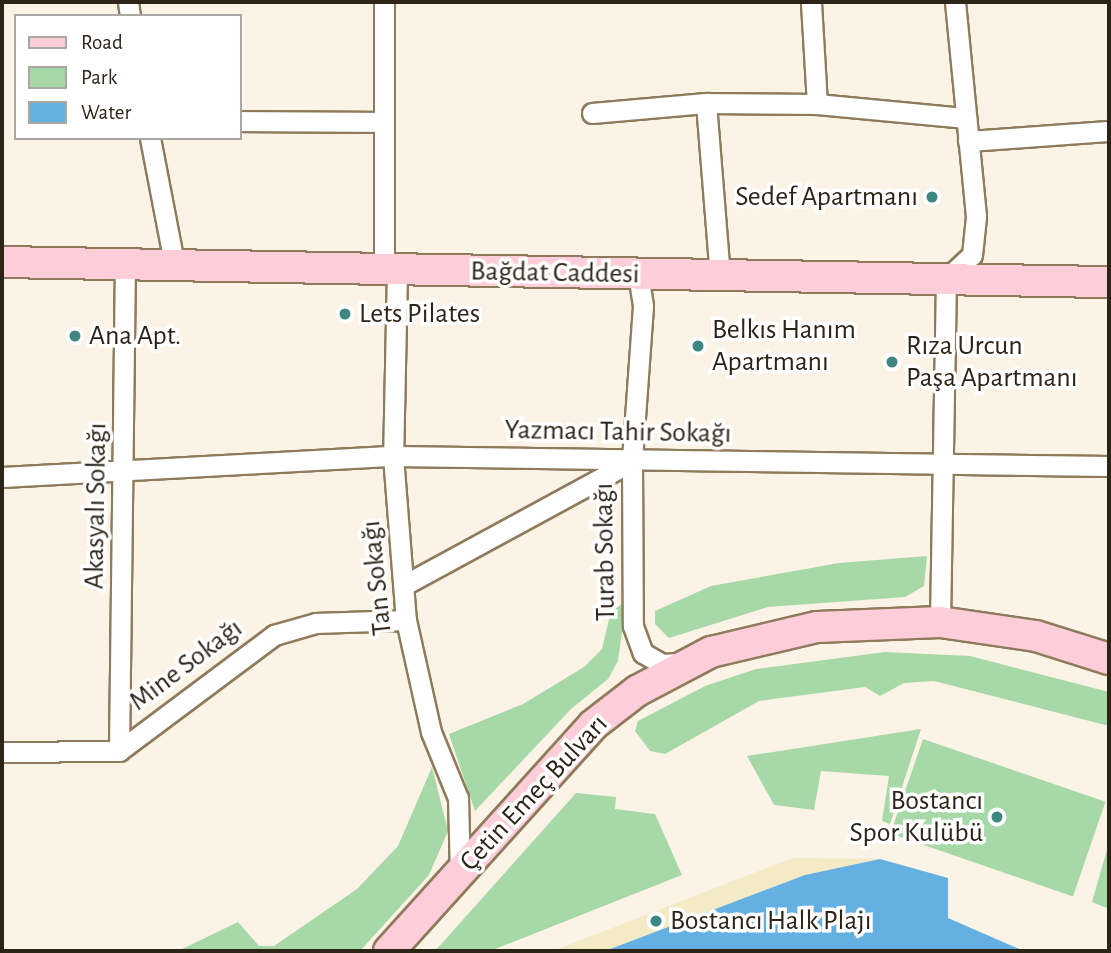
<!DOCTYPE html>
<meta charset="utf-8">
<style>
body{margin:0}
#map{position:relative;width:1111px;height:953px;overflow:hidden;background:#fbf3e5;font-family:"Alegreya Sans",sans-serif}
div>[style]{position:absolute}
.green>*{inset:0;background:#a7d8a8;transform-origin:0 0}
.sand>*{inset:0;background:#f4eac5}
.water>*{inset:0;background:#64b0e2}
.roads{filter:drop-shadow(2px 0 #8e7b5c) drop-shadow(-2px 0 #8e7b5c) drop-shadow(0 2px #8e7b5c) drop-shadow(0 -2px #8e7b5c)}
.street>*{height:19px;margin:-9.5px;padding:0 9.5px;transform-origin:9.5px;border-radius:9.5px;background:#fff}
.primary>*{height:30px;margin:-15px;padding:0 15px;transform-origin:15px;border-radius:15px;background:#fdcdd9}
.dots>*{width:19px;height:19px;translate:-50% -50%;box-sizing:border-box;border:4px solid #fff;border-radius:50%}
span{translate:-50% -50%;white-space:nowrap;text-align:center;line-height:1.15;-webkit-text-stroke:7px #fff;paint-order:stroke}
.poi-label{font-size:28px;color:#2d2418}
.right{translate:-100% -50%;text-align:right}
.left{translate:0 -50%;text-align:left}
.street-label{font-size:28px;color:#2d2418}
.frame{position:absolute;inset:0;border:4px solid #2d2418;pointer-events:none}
.legend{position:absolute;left:14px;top:14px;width:228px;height:126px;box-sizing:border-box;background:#fff;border:2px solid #aba7a3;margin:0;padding:9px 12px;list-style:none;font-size:21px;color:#2d2418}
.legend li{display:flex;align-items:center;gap:14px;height:35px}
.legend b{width:35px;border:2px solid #aba7a3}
</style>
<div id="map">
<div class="green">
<div style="clip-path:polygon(927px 556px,924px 586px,905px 597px,768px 607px,669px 638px,655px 624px,655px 611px,711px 586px,839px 563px)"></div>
<div style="clip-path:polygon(626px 602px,618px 661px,608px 679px,571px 709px,475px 811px,449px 734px,523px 704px,584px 667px,602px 649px,611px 611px)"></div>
<div style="clip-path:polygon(885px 652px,970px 656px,1109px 692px,1109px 726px,934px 681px,904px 683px,880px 696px,865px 687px,759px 701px,665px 754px,650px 751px,635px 731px,638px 721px,705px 686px,756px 669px)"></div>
<div style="clip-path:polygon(921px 729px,890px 824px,882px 821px,889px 776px,821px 771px,814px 810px,774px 805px,747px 756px)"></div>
<div style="left:923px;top:739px;width:193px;height:100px;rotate:19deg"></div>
<div style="clip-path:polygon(432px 767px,448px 831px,429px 875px,360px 951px,178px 951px,238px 922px,259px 946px,274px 946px,357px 889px,398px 846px)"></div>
<div style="clip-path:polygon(576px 793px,616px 797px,615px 809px,655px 814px,682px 875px,490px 951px,435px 951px)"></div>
<div style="clip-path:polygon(1109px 843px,1109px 909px,1092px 902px)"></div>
</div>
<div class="sand">
<div style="clip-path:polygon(792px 858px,880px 859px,805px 875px,605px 951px,553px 951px)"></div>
</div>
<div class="water">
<div style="clip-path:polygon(880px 859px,948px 878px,948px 918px,1024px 951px,605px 951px,805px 875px)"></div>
</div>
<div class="roads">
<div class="street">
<div style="left:128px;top:2px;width:14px;rotate:82deg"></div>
<div style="left:384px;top:2px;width:268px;rotate:90deg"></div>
<div style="left:706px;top:103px;width:174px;rotate:85.4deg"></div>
<div style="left:817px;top:104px;width:150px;rotate:5.4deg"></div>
<div style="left:592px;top:113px;width:114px;rotate:-5deg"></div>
<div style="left:706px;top:103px;width:111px;rotate:0.5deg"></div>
<div style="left:817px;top:104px;width:102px;rotate:-93.4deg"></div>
<div style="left:240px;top:121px;width:142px;rotate:0.4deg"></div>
<div style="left:150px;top:138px;width:127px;rotate:79.1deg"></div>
<div style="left:968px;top:141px;width:141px;rotate:-4.1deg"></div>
<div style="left:397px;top:271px;width:185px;rotate:91.2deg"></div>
<div style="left:393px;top:456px;width:165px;rotate:85.5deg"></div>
<div style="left:406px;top:620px;width:115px;rotate:77.4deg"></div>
<div style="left:431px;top:732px;width:71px;rotate:67.8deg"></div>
<div style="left:458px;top:798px;width:75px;rotate:88.5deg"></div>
<div style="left:638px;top:274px;width:32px;rotate:81deg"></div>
<div style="left:643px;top:306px;width:155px;rotate:94.1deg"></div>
<div style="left:632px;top:461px;width:165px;rotate:89.7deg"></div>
<div style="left:633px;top:626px;width:29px;rotate:70deg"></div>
<div style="left:643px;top:653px;width:22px;rotate:30deg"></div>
<div style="left:662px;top:664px;width:22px;rotate:-3deg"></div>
<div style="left:2px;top:477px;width:392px;rotate:-3.1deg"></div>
<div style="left:393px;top:456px;width:716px;rotate:0.8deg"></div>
<div style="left:404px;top:585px;width:258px;rotate:-28.5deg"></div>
<div style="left:940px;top:622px;width:343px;rotate:-89deg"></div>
<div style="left:946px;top:279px;width:35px;rotate:-43deg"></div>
<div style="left:972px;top:255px;width:39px;rotate:-84deg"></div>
<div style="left:976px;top:216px;width:215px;rotate:-95.6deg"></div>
<div style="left:119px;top:751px;width:489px;rotate:-89.3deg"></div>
<div style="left:2px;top:752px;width:117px;rotate:-0.5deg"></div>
<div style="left:119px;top:751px;width:194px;rotate:-36.8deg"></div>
<div style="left:274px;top:635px;width:44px;rotate:-15.9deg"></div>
<div style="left:316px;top:623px;width:90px;rotate:-1.9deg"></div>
</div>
<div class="primary">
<div style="left:2px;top:262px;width:1107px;rotate:1.04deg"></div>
<div style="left:389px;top:951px;width:304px;rotate:-47.9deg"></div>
<div style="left:593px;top:725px;width:56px;rotate:-37.7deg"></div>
<div style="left:637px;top:691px;width:84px;rotate:-27.8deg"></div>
<div style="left:711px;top:652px;width:109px;rotate:-13.3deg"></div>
<div style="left:817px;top:627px;width:123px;rotate:-2.3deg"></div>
<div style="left:940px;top:622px;width:97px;rotate:8.3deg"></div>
<div style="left:1036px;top:636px;width:77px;rotate:17.5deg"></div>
</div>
</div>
<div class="dots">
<div style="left:932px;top:197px;background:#3e8682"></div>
<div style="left:345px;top:314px;background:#3e8682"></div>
<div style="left:75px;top:336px;background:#3e8682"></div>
<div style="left:698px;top:346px;background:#3e8682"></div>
<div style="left:892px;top:362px;background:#3e8682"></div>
<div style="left:997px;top:817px;background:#3e8682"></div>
<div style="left:656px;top:921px;background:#3e8682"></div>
</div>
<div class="poi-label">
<span class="right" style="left:918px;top:197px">Sedef Apartmanı</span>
<span class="left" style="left:359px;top:314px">Lets Pilates</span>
<span class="left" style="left:712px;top:346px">Belkıs Hanım<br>Apartmanı</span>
<span class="left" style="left:89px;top:336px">Ana Apt.</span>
<span class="left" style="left:906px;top:362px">Rıza Urcun<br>Paşa Apartmanı</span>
<span class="right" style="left:983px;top:817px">Bostancı<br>Spor Kulübü</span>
<span class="left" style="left:670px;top:921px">Bostancı Halk Plajı</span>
</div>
<div class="street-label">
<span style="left:555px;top:273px;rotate:1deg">Bağdat Caddesi</span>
<span style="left:618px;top:432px;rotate:1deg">Yazmacı Tahir Sokağı</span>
<span style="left:96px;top:506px;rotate:-89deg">Akasyalı Sokağı</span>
<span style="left:605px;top:552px;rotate:-91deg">Turab Sokağı</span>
<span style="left:377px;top:578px;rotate:-96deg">Tan Sokağı</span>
<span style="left:186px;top:665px;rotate:-37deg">Mine Sokağı</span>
<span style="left:534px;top:793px;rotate:-47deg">Çetin Emeç Bulvarı</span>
</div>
<div class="frame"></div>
<ul class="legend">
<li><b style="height:9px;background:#fdcdd9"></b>Road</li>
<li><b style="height:19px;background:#a7d8a8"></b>Park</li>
<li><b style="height:19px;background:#64b0e2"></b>Water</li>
</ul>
</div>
